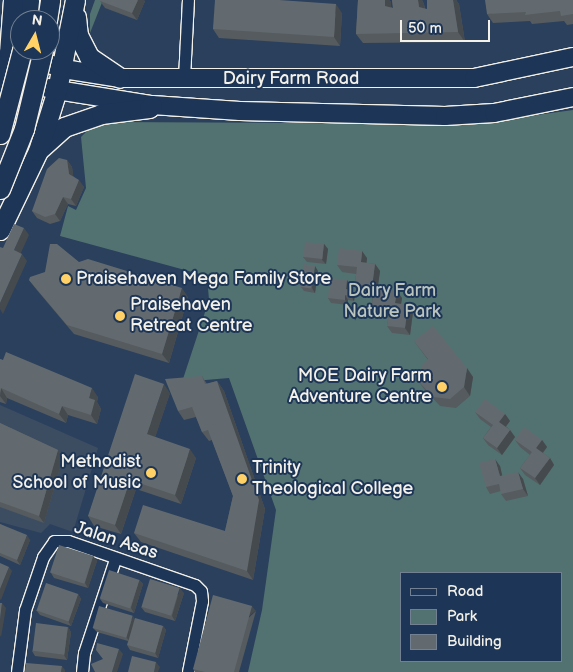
<!DOCTYPE html>
<style>
body{margin:0}
#map{position:relative;width:573px;height:672px;overflow:hidden;background:#2b405c;font-family:"Balsamiq Sans",sans-serif}
div>[style]{position:absolute}
.built>*{inset:0;background:#3c4d62}
.green>*{inset:0;background:#527271}
.roads{filter:drop-shadow(1px 0 #f4f1e8) drop-shadow(-1px 0 #f4f1e8) drop-shadow(0 1px #f4f1e8) drop-shadow(0 -1px #f4f1e8)}
.minor>*{height:11px;margin:-5.5px;padding:0 5.5px;transform-origin:5.5px;border-radius:5.5px;background:#1d3557}
.primary>*{height:18px;margin:-9px;padding:0 9px;transform-origin:9px;border-radius:9px;background:#1d3557}
.trunk>*{height:19px;margin:-9.5px;padding:0 9.5px;transform-origin:9.5px;border-radius:9.5px;background:#1d3557}
.bridges{filter:drop-shadow(1px 0 #f4f1e8) drop-shadow(-1px 0 #f4f1e8) drop-shadow(0 1px #f4f1e8) drop-shadow(0 -1px #f4f1e8)}
.trunk-bridge>*{height:19px;margin:-9.5px;padding:0 9.5px;transform-origin:9.5px;border-radius:9.5px;background:#1d3557}
.wall>*{inset:0;background:#555b5f}
.shaded-wall>*{inset:0;background:#454a4e;transform-origin:0 0}
.building>*{inset:0;background:#636a6f;transform-origin:0 0}
.dots>*{width:14px;height:14px;translate:-50% -50%;box-sizing:border-box;border:2px solid #1d3557;border-radius:50%}
span{translate:-50% -50%;white-space:nowrap;text-align:center;line-height:1.15;-webkit-text-stroke:4px #1d3557;paint-order:stroke}
.street-label{font-size:18px;color:#f4f1e8}
.poi-label{font-size:18px;color:#f4f1e8}
.left{translate:0 -50%;text-align:left}
.right{translate:-100% -50%;text-align:right}
.park-label{font-size:18px;color:#bbc5be}
.legend{position:absolute;left:400px;top:572px;width:162px;height:90px;box-sizing:border-box;background:#1d3557;border:1px solid #738091;margin:0;padding:6px 9px;list-style:none;font-size:15px;color:#f4f1e8}
.legend li{display:flex;align-items:center;gap:10px;height:25px}
.legend b{width:25px;border:1px solid #738091}
.north{position:absolute;left:10px;top:10px;width:50px;height:50px;box-sizing:border-box;background:#1d3557;border:1px solid #738091;border-radius:50%;rotate:8deg;font-size:14px;font-weight:700;line-height:20px;text-align:center;color:#f4f1e8}
.north::after{content:'';display:block;margin:auto;width:18px;height:22px;background:#ffd166;clip-path:polygon(50% 0,100% 100%,50% 72%,0 100%)}
.scale{position:absolute;left:400px;top:20px;width:90px;height:22px;box-sizing:border-box;border:2px solid #f4f1e8;border-top:0;padding-left:6px;font-size:15px;line-height:18px;white-space:nowrap;color:#f4f1e8;-webkit-text-stroke:4px #1d3557;paint-order:stroke}
</style>
<div id="map">
<div class="built">
<div style="clip-path:polygon(0 405px,98px 448px,73px 532px,50px 524px,41px 533px,0 522px)"></div>
</div>
<div class="green">
<div style="clip-path:polygon(95px 0,103px 0,90px 33px,90px 14px)"></div>
<div style="clip-path:polygon(evenodd,573px 110px,573px 672px,248px 672px,262px 610px,276px 510px,229px 378px,182px 382px,209px 300px,207px 276px,60px 236px,68px 206px,76px 210px,86px 188px,81px 137px,90px 128px,107px 122px,472px 124px,573px 110px,402px 573px,562px 573px,562px 661px,402px 661px,402px 573px)"></div>
</div>
<div class="roads">
<div class="minor">
<div style="left:184px;top:78px;width:78px;rotate:-87.1deg"></div>
<div style="left:17px;top:672px;width:63px;rotate:-82.6deg"></div>
<div style="left:25px;top:610px;width:56px;rotate:-71.2deg"></div>
<div style="left:43px;top:557px;width:19px;rotate:-55deg"></div>
<div style="left:54px;top:541px;width:14px"></div>
<div style="left:68px;top:541px;width:134px;rotate:19.1deg"></div>
<div style="left:195px;top:585px;width:8px;rotate:45deg"></div>
<div style="left:201px;top:591px;width:10px;rotate:84deg"></div>
<div style="left:202px;top:601px;width:72px;rotate:101.2deg"></div>
<div style="left:82px;top:672px;width:19px;rotate:-84deg"></div>
<div style="left:84px;top:653px;width:99px;rotate:-71.7deg"></div>
</div>
<div class="primary">
<div style="left:9px;top:53px;width:63px;rotate:15.6deg"></div>
<div style="left:70px;top:70px;width:51px;rotate:9.1deg"></div>
<div style="left:120px;top:78px;width:354px"></div>
<div style="left:474px;top:78px;width:101px;rotate:-12deg"></div>
<div style="left:5px;top:78px;width:53px;rotate:13deg"></div>
<div style="left:57px;top:90px;width:96px;rotate:9deg"></div>
<div style="left:152px;top:105px;width:88px;rotate:3.9deg"></div>
<div style="left:240px;top:111px;width:205px;rotate:1.4deg"></div>
<div style="left:445px;top:116px;width:49px;rotate:-3.5deg"></div>
<div style="left:494px;top:113px;width:81px;rotate:-11.4deg"></div>
</div>
<div class="trunk">
<div style="left:76px;top:17px;width:18px;rotate:84deg"></div>
<div style="left:78px;top:35px;width:25px;rotate:63deg"></div>
<div style="left:89px;top:57px;width:37px;rotate:34deg"></div>
<div style="left:27px;top:20px;width:20px;rotate:-84deg"></div>
<div style="left:47px;top:20px;width:20px;rotate:-81deg"></div>
<div style="left:0;top:98px;width:46px;rotate:-78.7deg"></div>
<div style="left:9px;top:53px;width:53px;rotate:-85.7deg"></div>
<div style="left:41px;top:148px;width:31px;rotate:-42deg"></div>
<div style="left:64px;top:127px;width:39px;rotate:-19deg"></div>
<div style="left:101px;top:114px;width:48px;rotate:-7.1deg"></div>
<div style="left:149px;top:108px;width:4px;rotate:-45deg"></div>
<div style="left:0;top:230px;width:88px;rotate:-64.3deg"></div>
<div style="left:38px;top:151px;width:64px;rotate:-72.7deg"></div>
<div style="left:57px;top:90px;width:92px;rotate:-78.7deg"></div>
</div>
</div>
<div class="bridges">
<div class="trunk-bridge">
<div style="left:0;top:134px;width:87px;rotate:-75.3deg"></div>
<div style="left:0;top:189px;width:65px;rotate:-68.2deg"></div>
<div style="left:24px;top:129px;width:81px;rotate:-76.5deg"></div>
</div>
</div>
<div class="wall">
<div style="clip-path:polygon(358px 0,389px 0,391px 2px,391px 7px,393px 8px,392px 0,422px 0,424px 4px,425px 9px,427px 9px,427px 0,456px 0,459px 4px,465px 42px,363px 43px,356px 34px)"></div>
<div style="clip-path:polygon(573px 0,573px 24px,567px 25px,564px 21px,532px 24px,530px 21px,493px 23px,487px 14px)"></div>
<div style="clip-path:polygon(100px 1px,145px 1px,137px 20px,105px 8px)"></div>
<div style="clip-path:polygon(342px 13px,340px 46px,219px 38px,213px 29px)"></div>
<div style="clip-path:polygon(67px 160px,72px 167px,73px 176px,84px 187px,76px 206px,68px 204px,60px 221px,50px 224px,37px 218px,32px 211px)"></div>
<div style="clip-path:polygon(324px 244px,328px 249px,326px 264px,307px 262px,303px 257px)"></div>
<div style="clip-path:polygon(367px 258px,366px 263px,375px 264px,380px 271px,377px 288px,402px 298px,401px 304px,413px 312px,410px 335px,392px 333px,387px 326px,389px 314px,377px 312px,372px 305px,373px 293px,360px 291px,355px 284px,356px 274px,342px 272px,337px 265px)"></div>
<div style="clip-path:polygon(79px 262px,188px 297px,169px 363px,74px 334px,36px 289px,29px 280px)"></div>
<div style="clip-path:polygon(318px 271px,315px 293px,304px 291px,301px 287px)"></div>
<div style="clip-path:polygon(347px 280px,350px 285px,350px 290px,355px 295px,354px 301px,348px 300px,348px 305px,331px 303px,328px 298px)"></div>
<div style="clip-path:polygon(414px 341px,473px 377px,470px 396px,456px 408px,440px 406px,425px 390px,418px 381px,428px 360px)"></div>
<div style="clip-path:polygon(0 359px,98px 397px,97px 402px,101px 409px,97px 424px,68px 415px,66px 423px,7px 398px,6px 404px,0 402px)"></div>
<div style="clip-path:polygon(202px 376px,207px 384px,217px 381px,224px 391px,265px 509px,253px 580px,141px 542px,134px 533px,225px 531px,233px 496px,212px 440px,209px 441px,202px 432px,196px 417px,184px 420px,178px 411px)"></div>
<div style="clip-path:polygon(170px 393px,155px 437px,196px 458px,181px 504px,136px 489px,121px 534px,94px 526px,88px 516px)"></div>
<div style="clip-path:polygon(475px 412px,505px 414px,510px 421px,506px 426px,510px 430px,515px 437px,502px 455px,488px 445px,483px 438px,491px 427px,480px 419px)"></div>
<div style="clip-path:polygon(0 423px,58px 450px,63px 457px,44px 523px,0 507px)"></div>
<div style="clip-path:polygon(515px 440px,542px 440px,547px 447px,543px 453px,550px 458px,554px 465px,540px 485px,525px 475px,520px 468px,530px 455px,520px 447px)"></div>
<div style="clip-path:polygon(500px 466px,502px 476px,523px 479px,528px 496px,506px 501px,501px 494px,501px 491px,490px 494px,486px 487px)"></div>
<div style="clip-path:polygon(0 524px,30px 540px,20px 565px,0 556px)"></div>
<div style="clip-path:polygon(93px 556px,97px 561px,88px 588px,54px 578px,51px 573px)"></div>
<div style="clip-path:polygon(139px 580px,143px 584px,134px 613px,103px 603px,100px 599px)"></div>
<div style="clip-path:polygon(184px 593px,175px 621px,145px 612px,141px 607px)"></div>
<div style="clip-path:polygon(78px 594px,81px 599px,71px 626px,40px 615px,36px 610px)"></div>
<div style="clip-path:polygon(256px 611px,239px 672px,195px 672px,193px 669px)"></div>
<div style="clip-path:polygon(134px 619px,163px 626px,166px 630px,158px 658px,130px 650px,127px 645px,128px 641px,97px 632px,93px 628px)"></div>
<div style="clip-path:polygon(68px 627px,71px 632px,67px 660px,35px 656px,32px 651px)"></div>
</div>
<div class="shaded-wall">
<div style="clip-path:polygon(138px 0,144px 0,145px 1px,137px 20px,132px 13px)"></div>
<div style="clip-path:polygon(385px 0,389px 0,391px 2px,392px 16px,385px 6px)"></div>
<div style="clip-path:polygon(418px 0,422px 0,424px 4px,425px 16px,419px 7px)"></div>
<div style="clip-path:polygon(453px 0,456px 0,459px 4px,465px 42px,458px 32px)"></div>
<div style="clip-path:polygon(336px 4px,342px 13px,340px 46px,334px 37px)"></div>
<div style="clip-path:polygon(67px 160px,72px 167px,74px 181px,69px 174px)"></div>
<div style="clip-path:polygon(79px 180px,84px 187px,76px 206px,71px 199px)"></div>
<div style="clip-path:polygon(63px 197px,68px 204px,60px 221px,55px 214px)"></div>
<div style="clip-path:polygon(24px 228px,29px 235px,19px 257px,14px 250px)"></div>
<div style="clip-path:polygon(324px 244px,328px 249px,326px 264px,322px 260px)"></div>
<div style="clip-path:polygon(362px 251px,367px 258px,366px 269px,361px 262px)"></div>
<div style="clip-path:polygon(22px 254px,27px 261px,3px 314px,0 309px,0 303px)"></div>
<div style="clip-path:polygon(375px 264px,380px 271px,377px 294px,372px 287px)"></div>
<div style="clip-path:polygon(315px 266px,318px 271px,315px 293px,312px 288px)"></div>
<div style="clip-path:polygon(347px 280px,350px 285px,349px 294px,346px 289px)"></div>
<div style="clip-path:polygon(182px 288px,188px 297px,169px 363px,162px 354px)"></div>
<div style="clip-path:polygon(352px 290px,355px 295px,354px 301px,351px 296px)"></div>
<div style="clip-path:polygon(397px 291px,402px 298px,400px 310px,395px 303px)"></div>
<div style="clip-path:polygon(345px 295px,348px 300px,348px 305px,345px 300px)"></div>
<div style="clip-path:polygon(408px 305px,413px 312px,410px 335px,405px 328px)"></div>
<div style="clip-path:polygon(467px 368px,473px 377px,470px 396px,464px 387px)"></div>
<div style="clip-path:polygon(217px 381px,224px 391px,265px 509px,253px 580px,247px 571px)"></div>
<div style="clip-path:polygon(164px 384px,170px 393px,153px 444px,147px 434px)"></div>
<div style="clip-path:polygon(1px 388px,7px 398px,6px 404px,0 396px)"></div>
<div style="clip-path:polygon(92px 388px,98px 397px,97px 402px,101px 409px,97px 424px,91px 415px,89px 398px)"></div>
<div style="clip-path:polygon(62px 406px,68px 415px,66px 423px,59px 414px)"></div>
<div style="clip-path:polygon(505px 414px,510px 421px,504px 429px,499px 422px)"></div>
<div style="clip-path:polygon(510px 430px,515px 437px,502px 455px,497px 448px)"></div>
<div style="clip-path:polygon(542px 440px,547px 447px,541px 455px,536px 448px)"></div>
<div style="clip-path:polygon(190px 449px,196px 458px,181px 504px,175px 495px)"></div>
<div style="clip-path:polygon(58px 450px,63px 457px,44px 523px,39px 516px)"></div>
<div style="clip-path:polygon(550px 458px,554px 465px,540px 485px,535px 478px)"></div>
<div style="clip-path:polygon(495px 459px,500px 466px,504px 483px,500px 476px)"></div>
<div style="clip-path:polygon(518px 472px,523px 479px,528px 496px,523px 489px)"></div>
<div style="clip-path:polygon(130px 480px,136px 489px,121px 534px,115px 525px)"></div>
<div style="clip-path:polygon(27px 535px,30px 540px,20px 565px,17px 560px)"></div>
<div style="clip-path:polygon(93px 556px,97px 561px,88px 588px,85px 583px)"></div>
<div style="clip-path:polygon(9px 567px,12px 571px,1px 600px,0 599px,0 589px)"></div>
<div style="clip-path:polygon(139px 580px,143px 584px,134px 613px,131px 608px)"></div>
<div style="clip-path:polygon(180px 588px,184px 593px,175px 621px,172px 616px)"></div>
<div style="clip-path:polygon(78px 594px,81px 599px,71px 626px,68px 621px)"></div>
<div style="clip-path:polygon(2px 603px,6px 608px,1px 637px,0 635px,0 619px)"></div>
<div style="left:252px;top:606px;width:6px;height:68px;rotate:51deg"></div>
<div style="clip-path:polygon(133px 616px,136px 621px,130px 642px,126px 637px)"></div>
<div style="clip-path:polygon(163px 626px,166px 630px,158px 658px,155px 653px)"></div>
<div style="clip-path:polygon(68px 627px,71px 632px,67px 660px,64px 655px)"></div>
<div style="clip-path:polygon(119px 649px,123px 654px,117px 672px,112px 672px)"></div>
<div style="clip-path:polygon(156px 662px,160px 667px,158px 672px,154px 672px)"></div>
<div style="clip-path:polygon(62px 666px,65px 670px,65px 672px,61px 672px)"></div>
</div>
<div class="building">
<div style="clip-path:polygon(100px 0,138px 0,132px 13px,100px 1px)"></div>
<div style="clip-path:polygon(215px 0,279px 0,336px 4px,334px 37px,213px 29px)"></div>
<div style="clip-path:polygon(358px 0,385px 0,385px 6px,393px 8px,392px 0,418px 0,419px 7px,427px 9px,427px 0,453px 0,458px 32px,356px 34px)"></div>
<div style="clip-path:polygon(485px 0,573px 0,573px 14px,561px 16px,560px 11px,525px 15px,526px 12px,487px 14px)"></div>
<div style="clip-path:polygon(59px 158px,67px 160px,69px 174px,79px 180px,71px 199px,63px 197px,55px 214px,45px 217px,32px 211px,47px 169px)"></div>
<div style="clip-path:polygon(14px 224px,24px 228px,14px 250px,22px 254px,0 303px,0 247px,3px 248px)"></div>
<div style="left:305px;top:242px;width:19px;height:15px;rotate:6deg"></div>
<div style="clip-path:polygon(50px 244px,57px 244px,79px 262px,88px 259px,182px 288px,162px 354px,67px 325px,29px 280px,30px 277px,45px 272px)"></div>
<div style="clip-path:polygon(339px 248px,362px 251px,361px 262px,375px 264px,372px 287px,355px 284px,357px 267px,337px 265px)"></div>
<div style="left:304px;top:264px;width:11px;height:23px;rotate:10deg"></div>
<div style="clip-path:polygon(330px 278px,347px 280px,346px 289px,352px 290px,351px 296px,345px 295px,345px 300px,328px 298px)"></div>
<div style="clip-path:polygon(374px 288px,397px 291px,395px 303px,408px 305px,405px 328px,387px 326px,390px 308px,372px 305px)"></div>
<div style="clip-path:polygon(433px 326px,467px 368px,464px 387px,450px 399px,433px 397px,418px 381px,422px 365px,428px 359px,414px 341px)"></div>
<div style="clip-path:polygon(6px 352px,92px 388px,89px 398px,95px 400px,91px 415px,62px 406px,59px 414px,1px 388px,0 393px,0 359px,3px 360px)"></div>
<div style="clip-path:polygon(135px 374px,164px 384px,147px 434px,190px 449px,175px 495px,130px 480px,115px 525px,88px 516px)"></div>
<div style="clip-path:polygon(202px 376px,205px 384px,217px 381px,259px 500px,247px 571px,134px 533px,143px 505px,225px 531px,233px 496px,208px 430px,202px 432px,192px 407px,178px 411px,165px 379px)"></div>
<div style="clip-path:polygon(485px 399px,505px 414px,499px 422px,510px 430px,497px 448px,483px 438px,493px 425px,475px 412px)"></div>
<div style="clip-path:polygon(0 423px,58px 450px,39px 516px,0 502px)"></div>
<div style="clip-path:polygon(524px 427px,542px 440px,536px 448px,550px 458px,535px 478px,520px 468px,532px 452px,515px 440px)"></div>
<div style="clip-path:polygon(495px 459px,500px 476px,518px 472px,523px 489px,501px 494px,499px 484px,486px 487px,479px 463px)"></div>
<div style="clip-path:polygon(0 524px,27px 535px,17px 560px,0 553px)"></div>
<div style="left:59px;top:545px;width:36px;height:29px;rotate:18deg"></div>
<div style="clip-path:polygon(0 563px,9px 567px,0 589px)"></div>
<div style="left:109px;top:570px;width:32px;height:30px;rotate:18deg"></div>
<div style="left:150px;top:579px;width:31px;height:29px;rotate:17deg"></div>
<div style="left:46px;top:583px;width:34px;height:29px;rotate:19deg"></div>
<div style="clip-path:polygon(213px 595px,252px 606px,234px 672px,205px 672px,193px 669px)"></div>
<div style="clip-path:polygon(0 603px,2px 603px,0 619px)"></div>
<div style="left:99px;top:606px;width:35px;height:23px;rotate:16deg"></div>
<div style="left:135px;top:618px;width:29px;height:28px;rotate:16deg"></div>
<div style="left:36px;top:623px;width:32px;height:28px;rotate:7deg"></div>
<div style="clip-path:polygon(97px 643px,119px 649px,112px 672px,95px 672px,91px 664px,103px 659px,96px 650px)"></div>
<div style="clip-path:polygon(132px 656px,156px 662px,154px 672px,128px 672px)"></div>
<div style="clip-path:polygon(26px 663px,62px 666px,61px 672px,25px 672px)"></div>
</div>
<div class="dots">
<div style="left:66px;top:279px;background:#ffd166"></div>
<div style="left:120px;top:316px;background:#ffd166"></div>
<div style="left:442px;top:387px;background:#ffd166"></div>
<div style="left:151px;top:473px;background:#ffd166"></div>
<div style="left:242px;top:479px;background:#ffd166"></div>
</div>
<div class="street-label">
<span style="left:291px;top:79px">Dairy Farm Road</span>
<span style="left:116px;top:541px;rotate:18deg">Jalan Asas</span>
</div>
<div class="poi-label">
<span class="left" style="left:76px;top:279px">Praisehaven Mega Family Store</span>
<span class="left" style="left:130px;top:316px">Praisehaven<br>Retreat Centre</span>
<span class="right" style="left:432px;top:387px">MOE Dairy Farm<br>Adventure Centre</span>
<span class="right" style="left:141px;top:473px">Methodist<br>School of Music</span>
<span class="left" style="left:252px;top:479px">Trinity<br>Theological College</span>
</div>
<div class="park-label">
<span style="left:392px;top:302px">Dairy Farm<br>Nature Park</span>
</div>
<ul class="legend">
<li><b style="height:6px;background:#1d3557"></b>Road</li>
<li><b style="height:14px;background:#527271"></b>Park</li>
<li><b style="height:14px;background:#636a6f"></b>Building</li>
</ul>
<div class="north">N</div>
<div class="scale">50 m</div>
</div>
